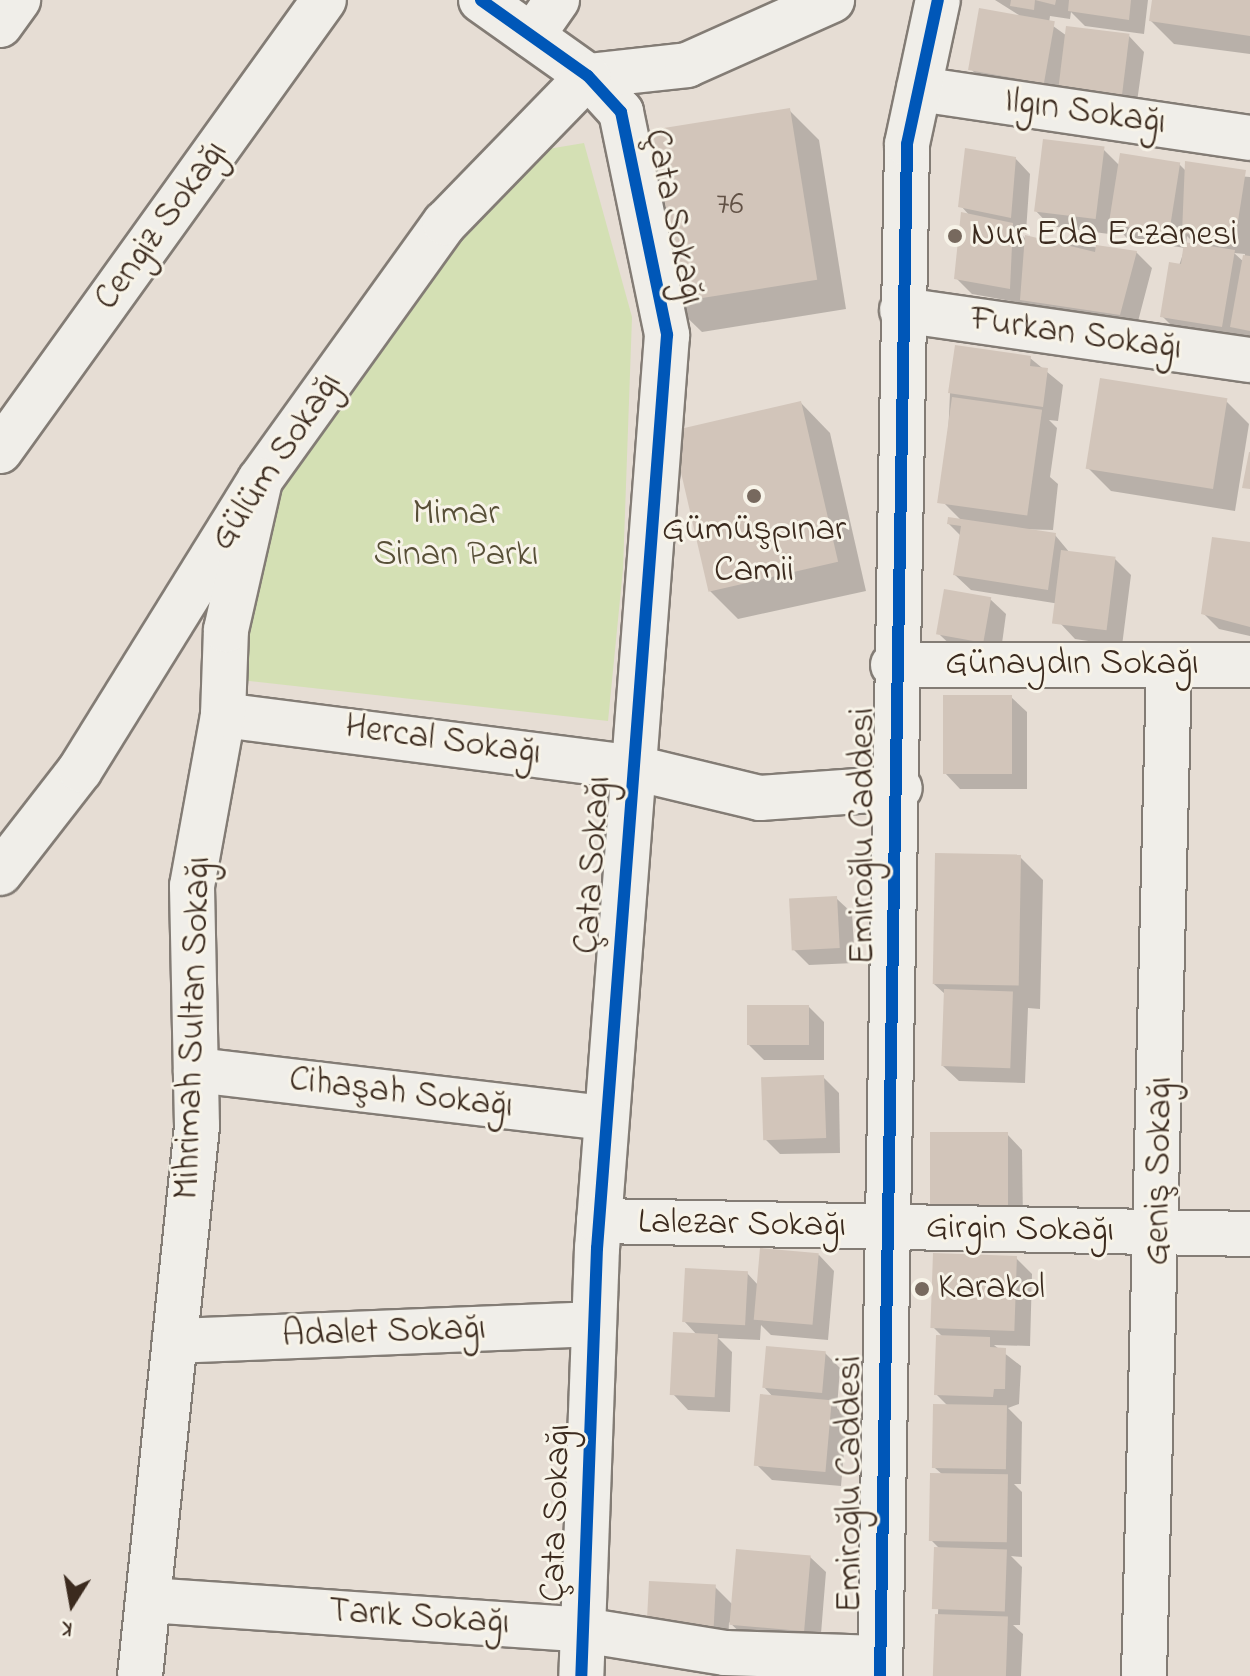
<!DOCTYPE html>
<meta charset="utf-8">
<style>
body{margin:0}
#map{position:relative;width:1250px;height:1676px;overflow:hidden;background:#e6ddd4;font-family:"Indie Flower",sans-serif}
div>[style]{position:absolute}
.green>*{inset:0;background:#d4e0b4}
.shadow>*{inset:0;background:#0003}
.building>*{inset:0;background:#d2c5ba;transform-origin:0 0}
.roads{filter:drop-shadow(2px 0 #837c75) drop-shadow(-2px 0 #837c75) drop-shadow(0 2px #837c75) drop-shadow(0 -2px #837c75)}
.minor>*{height:44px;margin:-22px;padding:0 22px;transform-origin:22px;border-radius:22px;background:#f0eee9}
.tertiary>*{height:44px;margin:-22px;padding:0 22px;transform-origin:22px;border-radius:22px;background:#f0eee9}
.cycleway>*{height:12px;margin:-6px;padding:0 6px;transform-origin:6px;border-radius:6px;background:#0057b8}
.dots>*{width:22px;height:22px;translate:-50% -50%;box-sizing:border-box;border:4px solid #f7f3e8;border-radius:50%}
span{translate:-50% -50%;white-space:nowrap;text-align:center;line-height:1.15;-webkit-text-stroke:6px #f7f3e8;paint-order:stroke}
.number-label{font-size:32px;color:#615145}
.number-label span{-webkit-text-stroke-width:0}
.street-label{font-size:36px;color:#3b2a1e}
.poi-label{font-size:36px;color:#3b2a1e}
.left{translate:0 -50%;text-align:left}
.park-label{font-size:36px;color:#574f37}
.north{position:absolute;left:32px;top:1564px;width:80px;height:80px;-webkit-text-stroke:6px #f7f3e8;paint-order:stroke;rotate:191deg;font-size:22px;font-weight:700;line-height:32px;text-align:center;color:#3b2a1e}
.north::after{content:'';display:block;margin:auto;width:28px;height:36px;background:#3b2a1e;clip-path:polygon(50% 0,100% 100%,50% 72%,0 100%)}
</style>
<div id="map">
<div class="green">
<div style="clip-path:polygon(584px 143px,632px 317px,623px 569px,608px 721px,241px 680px,245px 624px,280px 490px,471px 219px,548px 149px)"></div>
</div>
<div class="shadow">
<div style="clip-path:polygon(995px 0,1148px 0,1144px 34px,1085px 26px,1071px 12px,1070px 19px,1050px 16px,1049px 23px,1067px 36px,1129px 36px,1144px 52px,1136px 109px,1076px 102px,1061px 87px,1060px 97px,986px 85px,971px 69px,1019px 15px)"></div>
<div style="clip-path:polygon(1154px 0,1250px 0,1250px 54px,1174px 44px,1151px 21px)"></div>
<div style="clip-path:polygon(789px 110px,819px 140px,846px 309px,702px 332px,672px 303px)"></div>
<div style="clip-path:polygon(evenodd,1103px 149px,1120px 166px,1179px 164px,1187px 172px,1250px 177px,1250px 343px,1238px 334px,1237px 341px,1177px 331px,1162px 316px,1185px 248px,1128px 239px,1111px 222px,1109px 234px,1050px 226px,1035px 210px,1103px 149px,1187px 236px,1198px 247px,1186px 245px,1187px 236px,1103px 149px,1234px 253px,1245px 254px,1244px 262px,1234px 253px)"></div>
<div style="clip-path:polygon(1015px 158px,1030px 174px,1026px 232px,1018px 231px,1026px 239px,1136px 252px,1152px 268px,1136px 329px,1038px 315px,1027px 304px,972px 294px,957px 279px,970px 216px,961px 206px)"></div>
<div style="clip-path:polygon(1030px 358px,1063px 385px,1058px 421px,1049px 420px,1057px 428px,1050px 477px,1058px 484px,1053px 530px,1016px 529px,1055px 535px,1070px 553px,1115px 559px,1131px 575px,1122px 646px,1075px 639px,1060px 623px,1060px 604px,971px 590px,955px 575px,961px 536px,949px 524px,962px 521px,945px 504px,950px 393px)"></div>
<div style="clip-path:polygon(1226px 401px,1249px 424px,1235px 511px,1111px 491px,1088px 468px)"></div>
<div style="clip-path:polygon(801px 403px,830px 433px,866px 591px,738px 619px,708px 589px)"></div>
<div style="clip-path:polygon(1250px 544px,1250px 636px,1219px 629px,1203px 613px)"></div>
<div style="clip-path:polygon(990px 599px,1006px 614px,1000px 658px,956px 650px,940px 635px)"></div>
<div style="clip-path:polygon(1011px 697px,1027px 712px,1027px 789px,960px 789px,945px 773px)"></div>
<div style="clip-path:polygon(1020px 857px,1043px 880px,1040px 1009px,1028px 1008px,1025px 1083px,959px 1081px,943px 1066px,946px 995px,934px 984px)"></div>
<div style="clip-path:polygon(836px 898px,852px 913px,855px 963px,809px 965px,794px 950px)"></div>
<div style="clip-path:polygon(809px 1007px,824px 1022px,824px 1060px,764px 1060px,748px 1044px)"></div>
<div style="clip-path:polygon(823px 1077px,839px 1093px,840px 1153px,780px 1154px,765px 1139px)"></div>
<div style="clip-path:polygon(932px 1134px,1007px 1134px,1022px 1150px,1023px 1221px,947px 1221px)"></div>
<div style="clip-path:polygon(819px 1255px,834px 1271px,828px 1340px,771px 1335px,761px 1325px,760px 1340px,718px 1338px,732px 1352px,730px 1412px,688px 1410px,673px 1394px,698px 1336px,684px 1321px,747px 1273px,758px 1285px)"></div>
<div style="clip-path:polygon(1016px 1258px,1032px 1274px,1030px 1346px,994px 1345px,1021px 1366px,1019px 1404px,1008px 1408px,1022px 1422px,1021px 1484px,1014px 1484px,1022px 1492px,1022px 1557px,1011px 1556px,1022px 1567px,1020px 1625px,1013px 1625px,1023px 1634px,1021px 1676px,935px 1676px,941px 1550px,932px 1541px,943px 1475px,935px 1468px,948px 1406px,936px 1394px,943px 1337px,933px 1327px)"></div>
<div style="clip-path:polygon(825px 1353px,840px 1368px,837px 1408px,847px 1418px,841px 1486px,772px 1480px,757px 1465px,774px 1398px,764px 1387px)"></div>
<div style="clip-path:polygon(810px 1557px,826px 1572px,820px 1646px,748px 1640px,729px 1622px,728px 1646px,651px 1583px,715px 1587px,734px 1606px)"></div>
</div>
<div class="building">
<div style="clip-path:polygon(1011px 0,1035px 0,1034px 10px,1010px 6px)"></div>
<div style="clip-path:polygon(1035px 0,1056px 0,1055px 5px)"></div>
<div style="clip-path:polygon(1069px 0,1131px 0,1129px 20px,1068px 11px)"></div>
<div style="clip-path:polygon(1152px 0,1250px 0,1250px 36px,1149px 21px)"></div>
<div style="left:979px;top:8px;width:77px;height:63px;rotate:10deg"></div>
<div style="left:1066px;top:26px;width:64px;height:62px;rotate:7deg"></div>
<div style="left:790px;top:108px;width:174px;height:150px;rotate:81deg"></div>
<div style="left:1043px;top:139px;width:62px;height:73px;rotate:7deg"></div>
<div style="clip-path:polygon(965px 148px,1016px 157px,1011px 218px,958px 207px)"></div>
<div style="left:1120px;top:153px;width:61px;height:72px;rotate:9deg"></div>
<div style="clip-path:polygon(1185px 161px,1246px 170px,1235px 240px,1182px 233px)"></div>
<div style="clip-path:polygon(961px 212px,1013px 223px,1010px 289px,954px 279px)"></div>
<div style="clip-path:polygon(1025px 235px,1095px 252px,1096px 245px,1137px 251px,1120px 315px,1020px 300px)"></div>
<div style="clip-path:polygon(1184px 242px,1235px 250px,1222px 327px,1160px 317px,1169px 262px,1181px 264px)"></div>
<div style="clip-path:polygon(1243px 255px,1250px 256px,1250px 331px,1230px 327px)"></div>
<div style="clip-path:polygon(955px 345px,1031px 356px,1030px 366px,1048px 368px,1043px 407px,948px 393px)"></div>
<div style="left:1100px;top:378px;width:129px;height:92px;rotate:9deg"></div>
<div style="left:952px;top:397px;width:91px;height:107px;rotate:8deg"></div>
<div style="left:801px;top:401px;width:165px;height:133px;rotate:77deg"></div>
<div style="clip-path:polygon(1249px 452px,1250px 452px,1250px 489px,1242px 488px)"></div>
<div style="clip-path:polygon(948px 517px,1056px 533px,1048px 590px,953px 575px,961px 526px,947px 524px)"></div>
<div style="clip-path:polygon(1212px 537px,1250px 542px,1250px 627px,1201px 614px)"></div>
<div style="left:1061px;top:550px;width:55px;height:74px;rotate:7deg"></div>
<div style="left:944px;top:589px;width:48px;height:46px;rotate:10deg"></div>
<div style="left:943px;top:695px;width:69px;height:79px"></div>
<div style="left:935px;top:853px;width:86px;height:131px;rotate:1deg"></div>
<div style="left:837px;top:896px;width:52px;height:48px;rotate:87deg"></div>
<div style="left:944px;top:989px;width:69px;height:77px;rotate:2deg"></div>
<div style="left:747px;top:1005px;width:62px;height:40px"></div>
<div style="left:824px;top:1075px;width:63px;height:63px;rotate:88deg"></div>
<div style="left:930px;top:1132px;width:78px;height:74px"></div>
<div style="left:760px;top:1248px;width:59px;height:72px;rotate:5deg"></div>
<div style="left:933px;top:1253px;width:84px;height:75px;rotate:2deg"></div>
<div style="left:685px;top:1268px;width:63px;height:54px;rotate:3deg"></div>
<div style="left:673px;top:1332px;width:45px;height:63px;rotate:3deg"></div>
<div style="clip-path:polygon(936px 1335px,990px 1337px,990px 1347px,1006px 1348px,1005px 1389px,994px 1389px,993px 1397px,934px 1395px)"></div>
<div style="left:766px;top:1346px;width:60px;height:42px;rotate:5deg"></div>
<div style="left:760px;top:1394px;width:72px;height:72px;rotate:5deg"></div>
<div style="left:933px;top:1404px;width:74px;height:64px;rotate:1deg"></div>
<div style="left:930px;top:1473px;width:78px;height:68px;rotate:1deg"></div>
<div style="left:934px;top:1547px;width:73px;height:62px;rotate:2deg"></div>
<div style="left:736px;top:1549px;width:75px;height:76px;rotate:5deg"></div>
<div style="left:649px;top:1581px;width:67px;height:47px;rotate:3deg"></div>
<div style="left:935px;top:1614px;width:73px;height:62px;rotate:2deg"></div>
</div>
<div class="roads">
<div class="minor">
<div style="left:481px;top:0;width:131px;rotate:35.4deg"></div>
<div style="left:588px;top:76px;width:49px;rotate:47.5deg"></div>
<div style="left:621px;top:112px;width:228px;rotate:78.3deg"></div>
<div style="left:667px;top:335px;width:916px;rotate:94.38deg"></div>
<div style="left:597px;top:1248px;width:428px;rotate:92.1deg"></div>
<div style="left:0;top:25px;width:31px;rotate:-54deg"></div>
<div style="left:532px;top:36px;width:44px;rotate:-55.2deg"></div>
<div style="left:588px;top:76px;width:100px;rotate:-6.3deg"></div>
<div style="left:687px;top:65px;width:159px;rotate:-24.1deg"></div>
<div style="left:919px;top:89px;width:335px;rotate:8.4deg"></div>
<div style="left:902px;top:310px;width:352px;rotate:8.2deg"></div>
<div style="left:0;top:451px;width:555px;rotate:-54.31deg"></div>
<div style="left:893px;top:665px;width:357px"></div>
<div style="left:223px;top:715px;width:411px;rotate:7.3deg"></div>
<div style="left:631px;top:767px;width:133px;rotate:13.5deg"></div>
<div style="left:760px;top:798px;width:140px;rotate:-4.1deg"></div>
<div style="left:0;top:873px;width:130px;rotate:-52.2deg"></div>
<div style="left:80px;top:770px;width:341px;rotate:-58.2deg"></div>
<div style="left:260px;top:480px;width:317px;rotate:-54.3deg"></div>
<div style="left:445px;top:223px;width:205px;rotate:-45.8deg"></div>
<div style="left:196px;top:1070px;width:413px;rotate:6.7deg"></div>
<div style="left:599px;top:1221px;width:651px;rotate:1.14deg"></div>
<div style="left:175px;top:1341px;width:419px;rotate:-2.3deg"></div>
<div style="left:148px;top:1600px;width:436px;rotate:3.9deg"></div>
<div style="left:583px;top:1630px;width:144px;rotate:9.2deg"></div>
<div style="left:725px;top:1653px;width:155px;rotate:1.8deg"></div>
<div style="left:140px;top:1676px;width:553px;rotate:-84.08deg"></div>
<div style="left:197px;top:1126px;width:240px;rotate:-91.2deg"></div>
<div style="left:192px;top:886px;width:174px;rotate:-79.7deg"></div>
<div style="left:223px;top:715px;width:85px;rotate:-88deg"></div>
<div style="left:226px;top:630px;width:154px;rotate:-77.2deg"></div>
<div style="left:1144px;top:1676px;width:1011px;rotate:-88.58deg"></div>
</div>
<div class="tertiary">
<div style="left:880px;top:1676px;width:1532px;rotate:-88.99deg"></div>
<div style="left:907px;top:144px;width:147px;rotate:-77.9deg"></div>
</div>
</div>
<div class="cycleway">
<div style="left:481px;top:0;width:131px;rotate:35.4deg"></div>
<div style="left:588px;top:76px;width:49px;rotate:47.5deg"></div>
<div style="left:621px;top:112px;width:228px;rotate:78.3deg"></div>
<div style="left:667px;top:335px;width:916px;rotate:94.38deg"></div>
<div style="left:597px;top:1248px;width:428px;rotate:92.1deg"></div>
<div style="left:880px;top:1676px;width:1532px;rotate:-88.99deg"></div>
<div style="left:907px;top:144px;width:147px;rotate:-77.9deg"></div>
</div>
<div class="dots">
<div style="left:955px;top:236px;background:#77695e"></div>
<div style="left:754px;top:496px;background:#77695e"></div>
<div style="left:922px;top:1289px;background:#77695e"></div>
</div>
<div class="number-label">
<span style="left:730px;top:206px">76</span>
</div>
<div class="street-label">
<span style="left:1085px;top:113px;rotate:8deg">Ilgın Sokağı</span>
<span style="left:673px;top:217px;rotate:78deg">Çata Sokağı</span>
<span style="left:162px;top:226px;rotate:-54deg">Cengiz Sokağı</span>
<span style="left:1076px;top:335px;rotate:8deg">Furkan Sokağı</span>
<span style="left:277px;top:462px;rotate:-56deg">Gülüm Sokağı</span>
<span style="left:1072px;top:665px">Günaydın Sokağı</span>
<span style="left:443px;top:741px;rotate:8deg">Hercal Sokağı</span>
<span style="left:864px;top:836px;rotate:-90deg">Emiroğlu Caddesi</span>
<span style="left:594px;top:865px;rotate:-86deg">Çata Sokağı</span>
<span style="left:194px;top:1028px;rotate:-88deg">Mihrimah Sultan Sokağı</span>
<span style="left:401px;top:1094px;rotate:7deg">Cihaşah Sokağı</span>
<span style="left:1160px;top:1171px;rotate:-89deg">Geniş Sokağı</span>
<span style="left:742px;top:1225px;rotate:1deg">Lalezar Sokağı</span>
<span style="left:1020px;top:1230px;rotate:1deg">Girgin Sokağı</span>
<span style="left:384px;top:1333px;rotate:-2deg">Adalet Sokağı</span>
<span style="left:851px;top:1484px;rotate:-90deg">Emiroğlu Caddesi</span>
<span style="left:557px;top:1513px;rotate:-88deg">Çata Sokağı</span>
<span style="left:419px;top:1618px;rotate:4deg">Tarık Sokağı</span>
</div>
<div class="poi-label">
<span class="left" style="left:971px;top:236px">Nur Eda Eczanesi</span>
<span style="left:754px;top:551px">Gümüşpınar<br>Camii</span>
<span class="left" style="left:938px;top:1289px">Karakol</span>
</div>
<div class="park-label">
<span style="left:456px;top:535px">Mimar<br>Sinan Parkı</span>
</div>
<div class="north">K</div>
</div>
